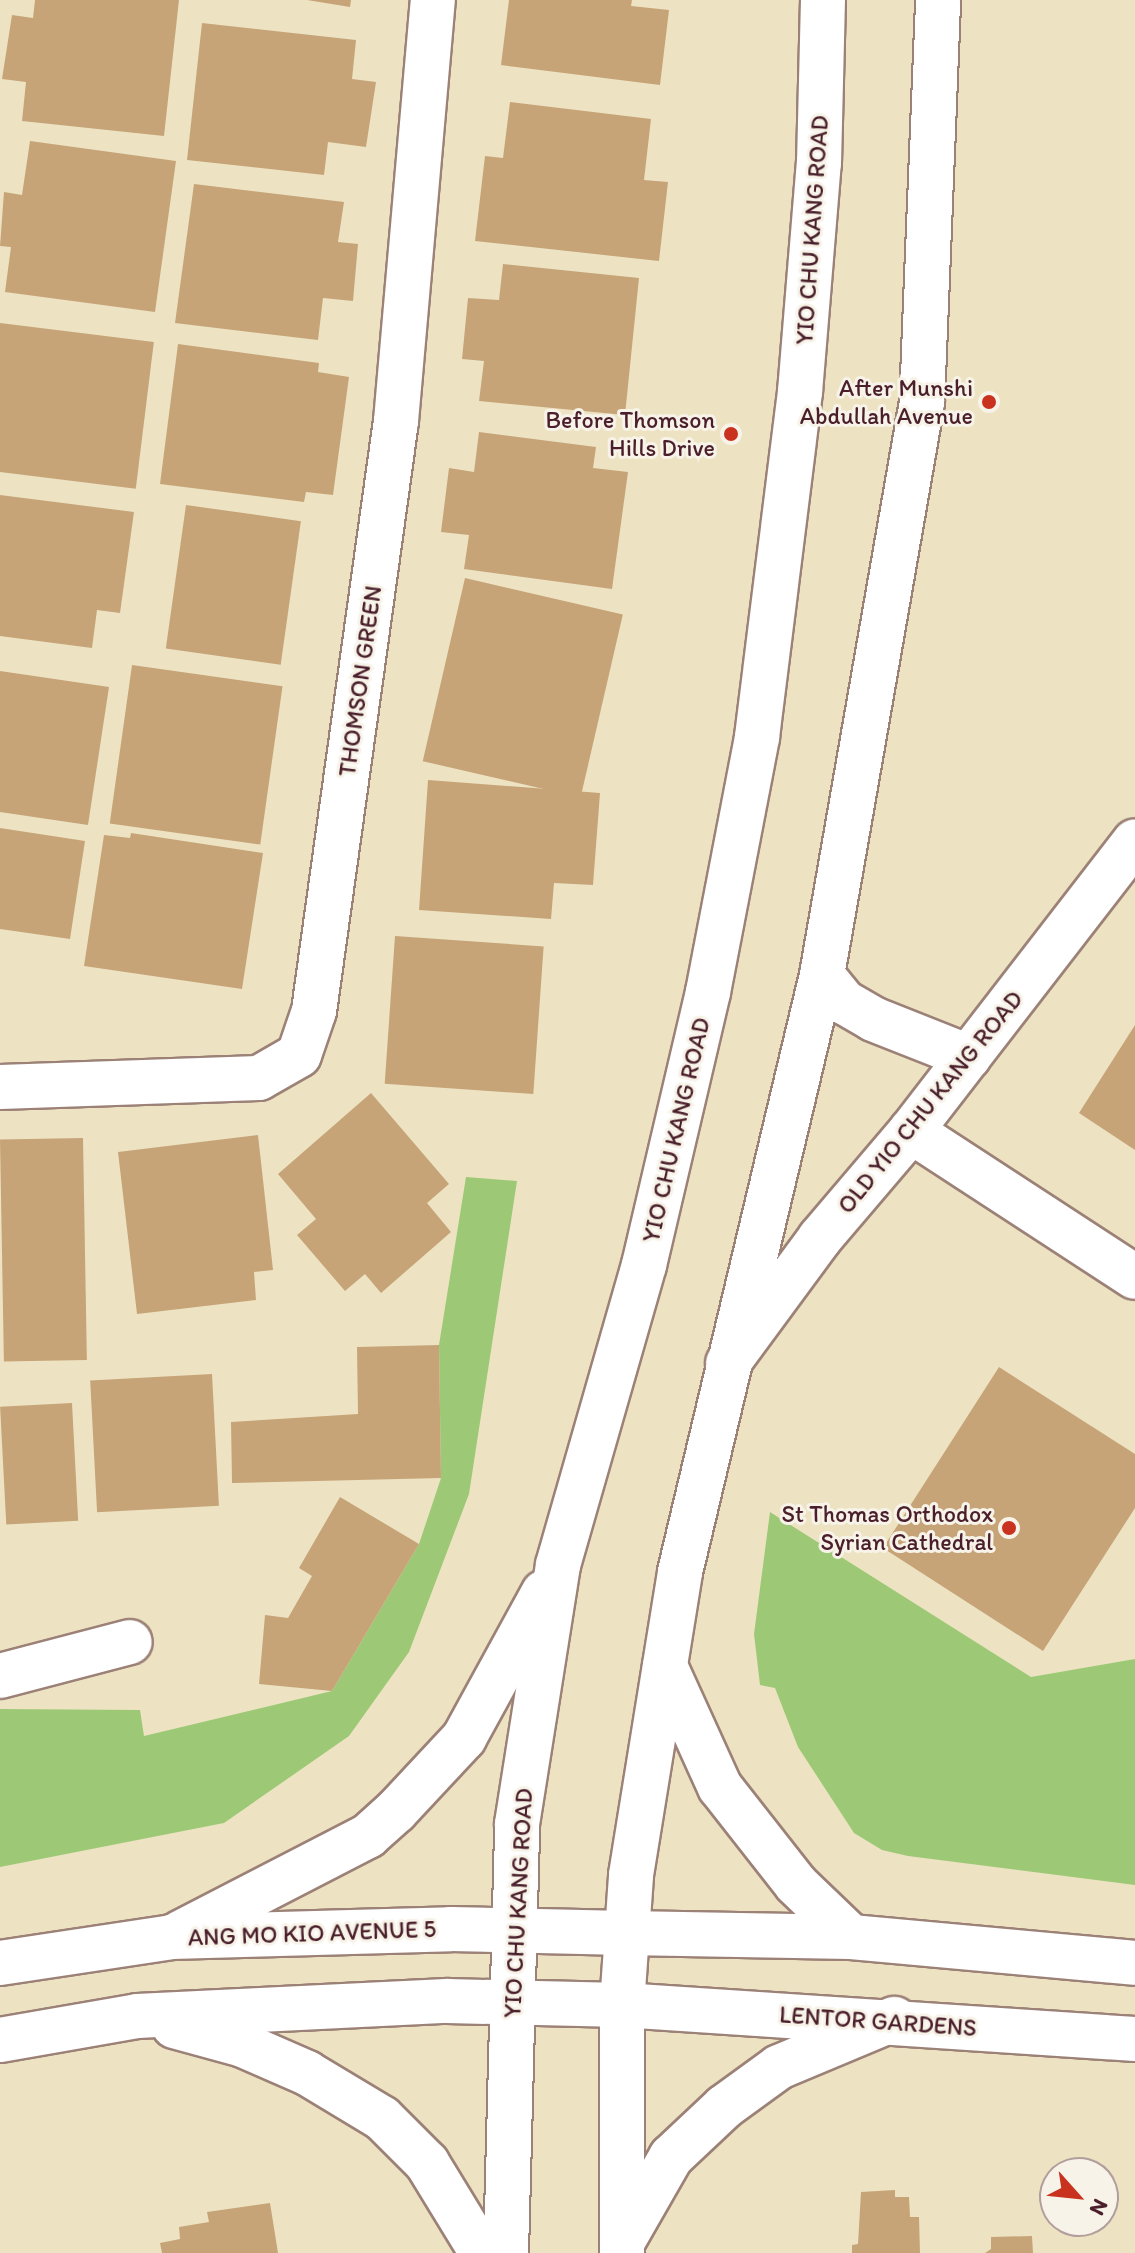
<!DOCTYPE html>
<style>
body{margin:0}
#map{position:relative;width:1135px;height:2253px;overflow:hidden;background:#ede3c3;font-family:Itim,sans-serif}
div>[style]{position:absolute}
.green>*{inset:0;background:#9dc976}
.building>*{inset:0;background:#c6a478;transform-origin:0 0}
.roads{filter:drop-shadow(2px 0 #9c8177) drop-shadow(-2px 0 #9c8177) drop-shadow(0 2px #9c8177) drop-shadow(0 -2px #9c8177)}
.street>*{height:44px;margin:-22px;padding:0 22px;transform-origin:22px;border-radius:22px;background:#fff}
.primary>*{height:44px;margin:-22px;padding:0 22px;transform-origin:22px;border-radius:22px;background:#fff}
.dots>*{width:22px;height:22px;translate:-50% -50%;box-sizing:border-box;border:4px solid #f7f3e8;border-radius:50%}
span{translate:-50% -50%;white-space:nowrap;text-align:center;line-height:1.15;-webkit-text-stroke:6px #f7f3e8;paint-order:stroke}
.street-label{font-size:24px;color:#4a1f2b}
.poi-label{font-size:24px;color:#4a1f2b}
.right{translate:-100% -50%;text-align:right}
.north{position:absolute;left:1039px;top:2157px;width:80px;height:80px;box-sizing:border-box;background:#f7f3e8;border:2px solid #b29e9c;border-radius:50%;rotate:117deg;font-size:22px;font-weight:700;line-height:32px;text-align:center;color:#4a1f2b}
.north::after{content:'';display:block;margin:auto;width:28px;height:36px;background:#c8321e;clip-path:polygon(50% 0,100% 100%,50% 72%,0 100%)}
</style>
<div id="map">
<div class="green">
<div style="clip-path:polygon(466px 1177px,517px 1181px,469px 1494px,409px 1652px,349px 1736px,224px 1823px,0 1867px,0 1709px,140px 1710px,144px 1736px,332px 1691px,419px 1544px,441px 1478px,439px 1345px)"></div>
<div style="clip-path:polygon(770px 1512px,1031px 1677px,1135px 1659px,1135px 1885px,908px 1856px,882px 1850px,854px 1833px,798px 1747px,775px 1688px,760px 1685px,754px 1634px)"></div>
</div>
<div class="building">
<div style="clip-path:polygon(35px 0,179px 0,164px 136px,22px 121px,26px 82px,2px 79px,12px 15px,33px 18px)"></div>
<div style="clip-path:polygon(307px 0,351px 0,350px 7px)"></div>
<div style="clip-path:polygon(509px 0,632px 0,631px 6px,669px 10px,660px 85px,501px 65px)"></div>
<div style="clip-path:polygon(202px 23px,356px 40px,352px 79px,376px 82px,366px 147px,328px 142px,324px 175px,187px 160px)"></div>
<div style="clip-path:polygon(510px 102px,651px 119px,644px 180px,668px 182px,659px 261px,475px 241px,485px 156px,503px 158px)"></div>
<div style="clip-path:polygon(30px 141px,176px 161px,155px 312px,5px 292px,11px 247px,0 246px,4px 192px,22px 195px)"></div>
<div style="clip-path:polygon(194px 184px,344px 202px,338px 242px,358px 244px,353px 301px,323px 298px,318px 340px,175px 323px)"></div>
<div style="clip-path:polygon(503px 264px,639px 278px,625px 415px,479px 401px,484px 361px,462px 359px,468px 298px,499px 300px)"></div>
<div style="left:0;top:323px;width:155px;height:148px;rotate:7deg"></div>
<div style="clip-path:polygon(178px 344px,319px 363px,318px 372px,349px 377px,333px 495px,306px 492px,304px 502px,160px 484px)"></div>
<div style="clip-path:polygon(479px 432px,596px 447px,593px 468px,628px 472px,612px 589px,464px 569px,469px 535px,441px 532px,449px 468px,474px 472px)"></div>
<div style="clip-path:polygon(0 495px,134px 512px,120px 613px,97px 610px,92px 648px,0 636px)"></div>
<div style="left:186px;top:505px;width:116px;height:145px;rotate:8deg"></div>
<div style="left:465px;top:578px;width:162px;height:188px;rotate:13deg"></div>
<div style="left:132px;top:665px;width:152px;height:160px;rotate:8deg"></div>
<div style="clip-path:polygon(0 671px,109px 687px,88px 825px,0 812px)"></div>
<div style="clip-path:polygon(428px 780px,600px 793px,593px 885px,554px 883px,551px 919px,419px 910px)"></div>
<div style="clip-path:polygon(0 828px,85px 841px,70px 939px,0 929px)"></div>
<div style="clip-path:polygon(131px 833px,263px 853px,242px 989px,84px 966px,104px 835px,130px 838px)"></div>
<div style="left:395px;top:936px;width:149px;height:148px;rotate:4deg"></div>
<div style="clip-path:polygon(1135px 1025px,1135px 1150px,1079px 1113px)"></div>
<div style="clip-path:polygon(371px 1093px,449px 1184px,427px 1203px,451px 1232px,381px 1293px,365px 1274px,345px 1291px,297px 1235px,316px 1219px,278px 1174px)"></div>
<div style="clip-path:polygon(258px 1135px,273px 1270px,254px 1272px,256px 1300px,137px 1314px,118px 1152px)"></div>
<div style="left:83px;top:1138px;width:222px;height:83px;rotate:89deg"></div>
<div style="clip-path:polygon(439px 1345px,441px 1478px,232px 1483px,231px 1422px,358px 1414px,357px 1347px)"></div>
<div style="clip-path:polygon(999px 1367px,1135px 1454px,1135px 1508px,1043px 1651px,883px 1548px)"></div>
<div style="left:212px;top:1374px;width:132px;height:122px;rotate:87deg"></div>
<div style="left:72px;top:1403px;width:118px;height:72px;rotate:87deg"></div>
<div style="clip-path:polygon(340px 1497px,419px 1544px,332px 1691px,259px 1684px,265px 1615px,288px 1618px,312px 1576px,299px 1568px)"></div>
<div style="clip-path:polygon(895px 2190px,895px 2197px,909px 2197px,910px 2217px,919px 2217px,920px 2253px,852px 2253px,852px 2245px,858px 2244px,861px 2192px)"></div>
<div style="clip-path:polygon(270px 2203px,278px 2253px,162px 2253px,160px 2243px,180px 2239px,179px 2227px,209px 2222px,207px 2212px)"></div>
<div style="clip-path:polygon(1032px 2236px,1033px 2253px,985px 2253px,991px 2249px,991px 2237px)"></div>
</div>
<div class="roads">
<div class="street">
<div style="left:0;top:1087px;width:259px;rotate:-2deg"></div>
<div style="left:259px;top:1078px;width:46px;rotate:-29.9deg"></div>
<div style="left:299px;top:1055px;width:46px;rotate:-71.2deg"></div>
<div style="left:314px;top:1011px;width:596px;rotate:-82.09deg"></div>
<div style="left:396px;top:421px;width:423px;rotate:-85deg"></div>
<div style="left:911px;top:1131px;width:267px;rotate:33.1deg"></div>
<div style="left:728px;top:1363px;width:155px;rotate:-53.6deg"></div>
<div style="left:820px;top:1238px;width:140px;rotate:-49.6deg"></div>
<div style="left:911px;top:1131px;width:366px;rotate:-52.3deg"></div>
<div style="left:0;top:1676px;width:134px;rotate:-14.7deg"></div>
<div style="left:626px;top:1933px;width:225px;rotate:1deg"></div>
<div style="left:851px;top:1937px;width:285px;rotate:5.2deg"></div>
<div style="left:622px;top:2005px;width:514px;rotate:3.79deg"></div>
</div>
<div class="primary">
<div style="left:822px;top:975px;width:35px;rotate:51deg"></div>
<div style="left:844px;top:1002px;width:34px;rotate:30deg"></div>
<div style="left:873px;top:1019px;width:103px;rotate:21.6deg"></div>
<div style="left:665px;top:1666px;width:133px;rotate:65.6deg"></div>
<div style="left:720px;top:1787px;width:123px;rotate:51.9deg"></div>
<div style="left:796px;top:1884px;width:76px;rotate:43.9deg"></div>
<div style="left:180px;top:1933px;width:212px;rotate:-27.3deg"></div>
<div style="left:368px;top:1836px;width:38px;rotate:-42deg"></div>
<div style="left:396px;top:1811px;width:100px;rotate:-47deg"></div>
<div style="left:464px;top:1738px;width:166px;rotate:-61.3deg"></div>
<div style="left:0;top:1963px;width:173px;rotate:-8.6deg"></div>
<div style="left:171px;top:1937px;width:280px;rotate:-1.6deg"></div>
<div style="left:451px;top:1929px;width:175px;rotate:1.3deg"></div>
<div style="left:174px;top:2026px;width:72px;rotate:15.4deg"></div>
<div style="left:243px;top:2045px;width:70px;rotate:23.6deg"></div>
<div style="left:307px;top:2073px;width:87px;rotate:31deg"></div>
<div style="left:382px;top:2118px;width:64px;rotate:45deg"></div>
<div style="left:427px;top:2163px;width:105px;rotate:58.6deg"></div>
<div style="left:0;top:2040px;width:139px;rotate:-9.9deg"></div>
<div style="left:137px;top:2016px;width:310px;rotate:-2.8deg"></div>
<div style="left:447px;top:2001px;width:175px;rotate:1.3deg"></div>
<div style="left:624px;top:2239px;width:95px;rotate:-60.2deg"></div>
<div style="left:671px;top:2157px;width:73px;rotate:-43.3deg"></div>
<div style="left:724px;top:2107px;width:68px;rotate:-36deg"></div>
<div style="left:779px;top:2067px;width:125px;rotate:-22.7deg"></div>
<div style="left:506px;top:2253px;width:429px;rotate:-88.5deg"></div>
<div style="left:517px;top:1824px;width:262px;rotate:-81deg"></div>
<div style="left:558px;top:1565px;width:312px;rotate:-74deg"></div>
<div style="left:644px;top:1265px;width:280px;rotate:-76.8deg"></div>
<div style="left:708px;top:992px;width:260px;rotate:-79.1deg"></div>
<div style="left:757px;top:737px;width:348px;rotate:-82.9deg"></div>
<div style="left:800px;top:392px;width:230px;rotate:-85.3deg"></div>
<div style="left:819px;top:163px;width:163px;rotate:-88.6deg"></div>
<div style="left:622px;top:2253px;width:248px;rotate:-90deg"></div>
<div style="left:622px;top:2005px;width:130px;rotate:-86deg"></div>
<div style="left:631px;top:1875px;width:307px;rotate:-80.8deg"></div>
<div style="left:680px;top:1572px;width:614px;rotate:-76.62deg"></div>
<div style="left:822px;top:975px;width:582px;rotate:-80.1deg"></div>
<div style="left:922px;top:402px;width:402px;rotate:-87.7deg"></div>
</div>
</div>
<div class="dots">
<div style="left:989px;top:402px;background:#c8321e"></div>
<div style="left:731px;top:434px;background:#c8321e"></div>
<div style="left:1009px;top:1528px;background:#c8321e"></div>
</div>
<div class="street-label">
<span style="left:812px;top:230px;rotate:-86deg">YIO CHU KANG ROAD</span>
<span style="left:360px;top:681px;rotate:-82deg">THOMSON GREEN</span>
<span style="left:930px;top:1102px;rotate:-51deg">OLD YIO CHU KANG ROAD</span>
<span style="left:676px;top:1130px;rotate:-77deg">YIO CHU KANG ROAD</span>
<span style="left:518px;top:1903px;rotate:-87deg">YIO CHU KANG ROAD</span>
<span style="left:312px;top:1933px;rotate:-2deg">ANG MO KIO AVENUE 5</span>
<span style="left:878px;top:2021px;rotate:4deg">LENTOR GARDENS</span>
</div>
<div class="poi-label">
<span class="right" style="left:973px;top:402px">After Munshi<br>Abdullah Avenue</span>
<span class="right" style="left:715px;top:434px">Before Thomson<br>Hills Drive</span>
<span class="right" style="left:993px;top:1528px">St Thomas Orthodox<br>Syrian Cathedral</span>
</div>
<div class="north">N</div>
</div>
